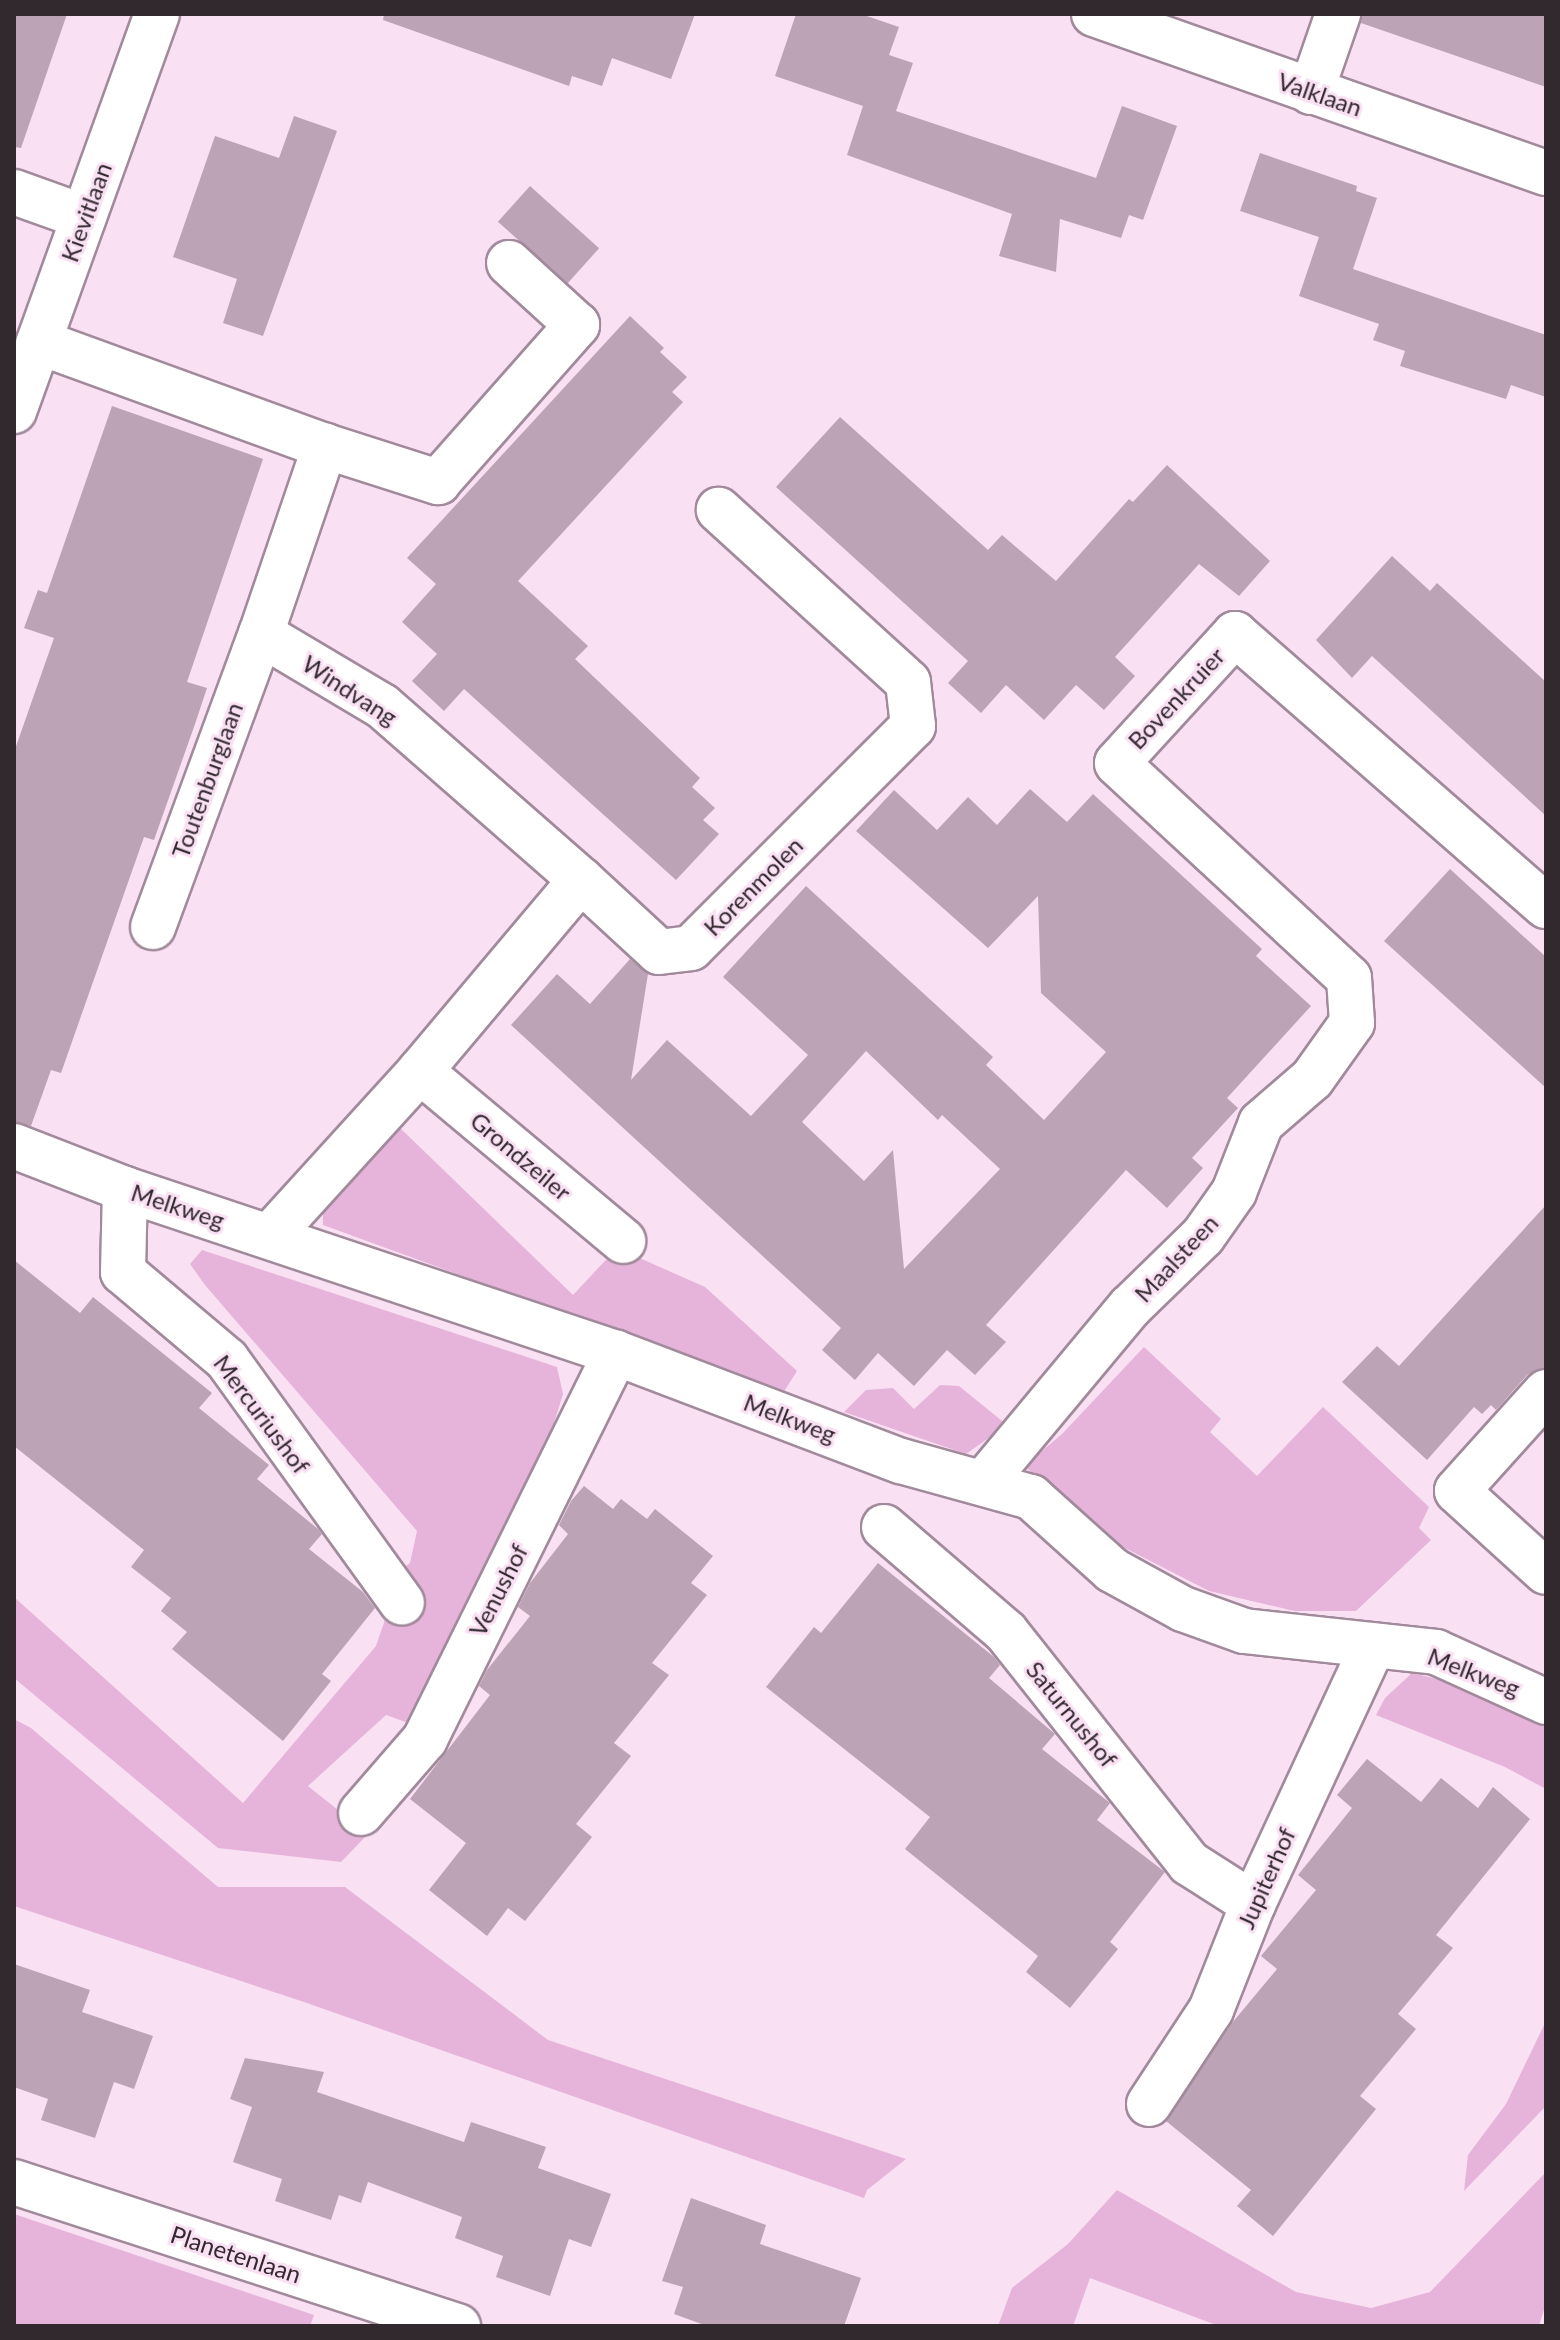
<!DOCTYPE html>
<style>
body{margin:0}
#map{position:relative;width:1560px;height:2340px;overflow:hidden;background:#f9e0f3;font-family:Lato,sans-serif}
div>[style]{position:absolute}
.green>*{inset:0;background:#e6b4da}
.building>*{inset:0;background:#bca4b6;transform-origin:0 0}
.roads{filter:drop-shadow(2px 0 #a18a9b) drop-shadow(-2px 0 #a18a9b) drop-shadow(0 2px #a18a9b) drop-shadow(0 -2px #a18a9b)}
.street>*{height:44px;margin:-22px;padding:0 22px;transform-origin:22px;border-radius:22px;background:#fff}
span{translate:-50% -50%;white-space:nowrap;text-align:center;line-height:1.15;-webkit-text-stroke:6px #f9e0f3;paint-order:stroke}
.street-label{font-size:24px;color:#32292f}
.frame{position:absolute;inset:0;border:16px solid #32292f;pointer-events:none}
</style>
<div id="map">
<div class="green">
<div style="clip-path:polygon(397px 1125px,573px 1295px,617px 1248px,705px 1287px,797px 1371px,783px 1393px,323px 1225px,323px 1205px)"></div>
<div style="clip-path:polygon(202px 1250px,557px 1367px,563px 1394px,540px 1468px,417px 1726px,386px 1715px,308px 1786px,368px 1834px,341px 1862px,218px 1848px,14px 1678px,14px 1597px,243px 1803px,376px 1646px,388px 1611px,383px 1583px,410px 1563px,417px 1531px,205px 1285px,190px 1264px)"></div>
<div style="clip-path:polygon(1144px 1347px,1221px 1419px,1210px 1432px,1257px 1476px,1323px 1407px,1429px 1507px,1419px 1528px,1431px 1540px,1356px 1611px,1295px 1611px,1209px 1591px,1121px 1546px,1024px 1466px,1062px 1434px)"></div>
<div style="clip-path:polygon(940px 1385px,959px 1386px,1007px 1425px,966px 1454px,844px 1412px,866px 1390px,893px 1388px,914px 1409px)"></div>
<div style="clip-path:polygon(1412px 1673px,1437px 1679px,1517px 1708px,1546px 1724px,1546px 1789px,1505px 1767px,1376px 1715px,1385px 1698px)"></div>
<div style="clip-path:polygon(14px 1719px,31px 1728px,218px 1887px,345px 1887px,548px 2040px,906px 2159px,867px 2190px,864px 2198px,301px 2001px,14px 1906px)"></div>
<div style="clip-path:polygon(1546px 2021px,1546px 2106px,1464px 2191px,1468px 2155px,1506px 2104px)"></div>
<div style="clip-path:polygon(1546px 2172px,1546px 2303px,1539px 2326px,1219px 2326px,1090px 2278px,1073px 2326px,998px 2326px,1012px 2288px,1068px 2244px,1117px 2190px,1296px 2292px,1371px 2308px,1430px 2292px)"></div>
<div style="clip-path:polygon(14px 2214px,314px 2315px,310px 2326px,14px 2326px)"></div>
</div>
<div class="building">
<div style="clip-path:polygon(14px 14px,67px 14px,21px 148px,14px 147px)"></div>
<div style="clip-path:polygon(384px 14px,695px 14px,671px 79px,612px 58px,602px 86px,572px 76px,569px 86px,383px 20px)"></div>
<div style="clip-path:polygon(796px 14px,861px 14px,899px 27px,889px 55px,913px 63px,896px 111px,1096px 178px,1122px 106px,1177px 126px,1143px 220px,1129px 215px,1121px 238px,1060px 219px,1056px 272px,999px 256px,1012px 214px,847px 155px,863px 106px,775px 76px)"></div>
<div style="clip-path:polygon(1362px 14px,1546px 14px,1546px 87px,1361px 23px)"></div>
<div style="clip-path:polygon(294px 116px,337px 131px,263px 336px,223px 323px,237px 279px,173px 257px,215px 136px,279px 158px)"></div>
<div style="clip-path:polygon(1260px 153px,1357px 186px,1356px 191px,1377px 198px,1353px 269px,1546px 335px,1546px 397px,1511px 385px,1506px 399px,1400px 366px,1405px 351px,1373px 340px,1379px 324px,1299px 296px,1319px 237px,1240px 211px)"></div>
<div style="left:530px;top:186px;width:93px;height:48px;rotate:42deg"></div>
<div style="clip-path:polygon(630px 316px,664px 348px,660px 352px,687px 377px,672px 392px,683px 402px,518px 581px,588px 646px,575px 659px,700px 778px,692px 787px,715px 808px,703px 820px,719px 834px,676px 880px,464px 689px,444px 711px,412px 681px,437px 654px,402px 622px,436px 584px,407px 558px)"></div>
<div style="clip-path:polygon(112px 406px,263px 459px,187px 682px,207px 688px,195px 724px,154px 840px,144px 837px,61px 1073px,51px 1070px,31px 1126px,14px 1122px,14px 752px,54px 638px,24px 628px,38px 590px,47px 593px)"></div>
<div style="clip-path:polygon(840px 417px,988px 550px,1002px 535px,1056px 581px,1129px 499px,1133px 502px,1167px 465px,1270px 561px,1239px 596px,1199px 564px,1115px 657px,1135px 676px,1104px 710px,1076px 685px,1044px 720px,1006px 685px,981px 713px,948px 683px,968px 661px,776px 487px)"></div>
<div style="clip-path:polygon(1392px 556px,1430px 591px,1437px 583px,1546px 682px,1546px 816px,1372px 656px,1352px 678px,1316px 640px)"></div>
<div style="clip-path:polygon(evenodd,1030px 789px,1067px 822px,1093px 794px,1262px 949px,1256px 956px,1311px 1006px,1227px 1098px,1238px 1108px,1192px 1158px,1203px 1168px,1167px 1208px,1126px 1170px,986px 1325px,1006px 1342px,975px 1375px,947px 1350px,914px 1386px,878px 1353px,855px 1380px,822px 1350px,841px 1328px,511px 1025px,557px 974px,590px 1004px,630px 959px,648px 974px,631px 1080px,667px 1040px,751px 1116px,808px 1055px,723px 977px,806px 886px,993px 1057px,986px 1065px,1044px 1120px,1106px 1052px,1041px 993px,1038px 896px,988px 948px,856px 831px,894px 790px,937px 830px,968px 797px,997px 825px,1030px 789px,866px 1051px,938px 1120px,942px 1115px,1000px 1169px,904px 1269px,893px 1150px,864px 1181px,802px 1122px,866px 1051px)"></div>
<div style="clip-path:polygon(1450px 869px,1546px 957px,1546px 1088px,1384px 941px)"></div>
<div style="clip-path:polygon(1546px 1205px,1546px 1368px,1527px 1375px,1496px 1410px,1491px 1405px,1482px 1414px,1474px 1407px,1427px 1460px,1342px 1382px,1377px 1346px,1399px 1366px)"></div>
<div style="clip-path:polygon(14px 1260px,80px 1313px,93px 1297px,212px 1393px,199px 1408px,269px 1465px,257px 1479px,318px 1529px,322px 1534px,309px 1549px,363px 1592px,375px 1608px,322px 1674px,331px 1681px,283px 1741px,172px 1649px,187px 1632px,161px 1611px,171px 1598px,131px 1567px,144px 1550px,14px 1446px)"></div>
<div style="clip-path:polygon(584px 1486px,613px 1509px,621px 1499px,647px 1519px,655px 1509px,713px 1556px,691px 1583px,707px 1595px,652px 1663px,669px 1675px,614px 1743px,631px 1756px,576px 1824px,592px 1837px,525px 1921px,508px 1908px,487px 1936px,429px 1890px,466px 1843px,410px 1799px,490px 1695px,479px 1686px,487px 1670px,530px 1616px,518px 1607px,530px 1583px,568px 1534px,559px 1525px,571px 1501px)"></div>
<div style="clip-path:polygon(878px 1563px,994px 1657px,1000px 1665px,989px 1678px,1055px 1734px,1042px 1749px,1110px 1803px,1097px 1820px,1165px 1872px,1110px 1942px,1118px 1949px,1070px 2008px,1026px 1972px,1038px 1956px,905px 1849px,930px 1817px,766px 1687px,814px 1627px,821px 1633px)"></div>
<div style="clip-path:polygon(1367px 1759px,1421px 1802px,1441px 1778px,1478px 1808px,1493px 1787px,1530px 1819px,1436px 1935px,1453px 1948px,1398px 2014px,1416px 2029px,1360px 2096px,1376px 2109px,1273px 2236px,1237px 2206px,1251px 2190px,1166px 2121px,1232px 2023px,1277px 1969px,1261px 1956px,1316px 1890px,1298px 1875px,1352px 1808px,1337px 1795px)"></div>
<div style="clip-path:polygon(14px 1964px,90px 1990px,82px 2012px,153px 2036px,134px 2089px,114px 2082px,95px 2138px,41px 2120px,48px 2099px,14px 2087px)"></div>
<div style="clip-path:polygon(245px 2058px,324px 2072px,317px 2092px,464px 2142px,471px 2122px,546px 2147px,538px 2168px,611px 2194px,591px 2247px,569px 2239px,550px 2296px,496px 2277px,503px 2256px,455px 2238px,462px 2217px,368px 2182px,361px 2203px,339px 2195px,331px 2220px,275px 2201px,282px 2179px,233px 2162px,252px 2107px,230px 2099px)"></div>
<div style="clip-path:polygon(691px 2198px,766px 2225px,760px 2244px,861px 2278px,844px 2326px,707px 2326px,674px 2314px,683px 2287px,662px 2281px)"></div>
</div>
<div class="roads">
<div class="street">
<div style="left:1094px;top:14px;width:479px;rotate:19.4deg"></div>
<div style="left:1311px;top:92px;width:83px;rotate:-70.9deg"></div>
<div style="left:14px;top:192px;width:74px;rotate:19.7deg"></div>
<div style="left:39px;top:342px;width:304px;rotate:20deg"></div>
<div style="left:14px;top:411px;width:422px;rotate:-70.2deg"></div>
<div style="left:581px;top:880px;width:106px;rotate:42.7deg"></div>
<div style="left:659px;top:952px;width:32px;rotate:-7deg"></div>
<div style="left:691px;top:948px;width:314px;rotate:-45deg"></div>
<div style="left:913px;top:726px;width:44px;rotate:-96.5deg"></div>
<div style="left:908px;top:682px;width:256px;rotate:-137.7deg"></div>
<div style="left:153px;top:927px;width:312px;rotate:-69.8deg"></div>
<div style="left:420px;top:1071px;width:265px;rotate:39.9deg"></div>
<div style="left:14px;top:1146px;width:119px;rotate:21.2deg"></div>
<div style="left:125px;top:1189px;width:518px;rotate:18.47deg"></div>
<div style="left:616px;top:1353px;width:305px;rotate:20.8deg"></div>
<div style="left:901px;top:1461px;width:135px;rotate:15.5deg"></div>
<div style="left:1031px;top:1497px;width:109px;rotate:42deg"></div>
<div style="left:1112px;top:1570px;width:81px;rotate:28.8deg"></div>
<div style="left:1183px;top:1609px;width:65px;rotate:19.8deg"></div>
<div style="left:1244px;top:1631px;width:193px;rotate:6.2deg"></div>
<div style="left:1436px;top:1652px;width:121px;rotate:24.4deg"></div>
<div style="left:125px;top:1189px;width:83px;rotate:91.4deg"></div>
<div style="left:123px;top:1272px;width:136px;rotate:40.2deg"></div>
<div style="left:227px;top:1360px;width:299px;rotate:54.2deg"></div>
<div style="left:270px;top:1236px;width:223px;rotate:-47.7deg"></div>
<div style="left:420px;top:1071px;width:250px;rotate:-49.9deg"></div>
<div style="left:581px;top:880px;width:264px;rotate:-138.8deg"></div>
<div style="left:382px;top:706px;width:141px;rotate:-149.2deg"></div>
<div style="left:261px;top:634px;width:199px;rotate:-71.2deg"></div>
<div style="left:325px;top:446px;width:119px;rotate:17.7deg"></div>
<div style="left:438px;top:482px;width:210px;rotate:-48.5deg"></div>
<div style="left:577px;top:325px;width:92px;rotate:-137.6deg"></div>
<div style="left:1546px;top:1392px;width:133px;rotate:132deg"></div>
<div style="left:1457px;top:1491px;width:120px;rotate:42.3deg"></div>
<div style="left:984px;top:1482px;width:228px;rotate:-50.2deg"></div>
<div style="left:1130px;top:1307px;width:102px;rotate:-44.2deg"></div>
<div style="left:1203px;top:1236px;width:54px;rotate:-54.8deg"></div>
<div style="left:1234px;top:1192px;width:74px;rotate:-68.6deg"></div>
<div style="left:1261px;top:1123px;width:67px;rotate:-40.8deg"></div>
<div style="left:1312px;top:1079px;width:69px;rotate:-54.5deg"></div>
<div style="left:1352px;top:1023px;width:45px;rotate:-93.8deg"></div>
<div style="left:1349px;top:978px;width:316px;rotate:-137.2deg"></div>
<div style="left:1117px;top:763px;width:175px;rotate:-47.5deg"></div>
<div style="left:1235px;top:634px;width:413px;rotate:41.2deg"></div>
<div style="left:884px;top:1527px;width:161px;rotate:40.7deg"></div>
<div style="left:1006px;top:1632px;width:295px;rotate:51.6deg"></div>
<div style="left:1189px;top:1863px;width:76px;rotate:32.6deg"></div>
<div style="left:361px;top:1813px;width:98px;rotate:-49.1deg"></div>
<div style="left:425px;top:1739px;width:431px;rotate:-63.7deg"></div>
<div style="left:1149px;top:2104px;width:113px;rotate:-56.6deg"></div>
<div style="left:1211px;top:2010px;width:114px;rotate:-68.4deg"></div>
<div style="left:1253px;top:1904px;width:285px;rotate:-65.1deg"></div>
<div style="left:14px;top:2182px;width:467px;rotate:18deg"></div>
</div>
</div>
<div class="street-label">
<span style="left:1320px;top:94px;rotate:19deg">Valklaan</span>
<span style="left:86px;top:212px;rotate:-70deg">Kievitlaan</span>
<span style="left:350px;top:690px;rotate:33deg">Windvang</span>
<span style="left:1176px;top:698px;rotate:-47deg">Bovenkruier</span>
<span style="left:207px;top:780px;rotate:-70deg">Toutenburglaan</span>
<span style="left:753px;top:886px;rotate:-45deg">Korenmolen</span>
<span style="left:521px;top:1156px;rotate:40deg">Grondzeiler</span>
<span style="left:178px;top:1206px;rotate:18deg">Melkweg</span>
<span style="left:1176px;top:1258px;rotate:-47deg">Maalsteen</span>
<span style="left:262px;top:1414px;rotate:53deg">Mercuriushof</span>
<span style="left:790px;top:1418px;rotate:21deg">Melkweg</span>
<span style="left:498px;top:1590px;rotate:-63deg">Venushof</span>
<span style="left:1474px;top:1672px;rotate:21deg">Melkweg</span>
<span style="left:1072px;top:1714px;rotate:51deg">Saturnushof</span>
<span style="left:1266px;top:1878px;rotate:-66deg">Jupiterhof</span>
<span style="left:236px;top:2254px;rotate:18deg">Planetenlaan</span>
</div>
<div class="frame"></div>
</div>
